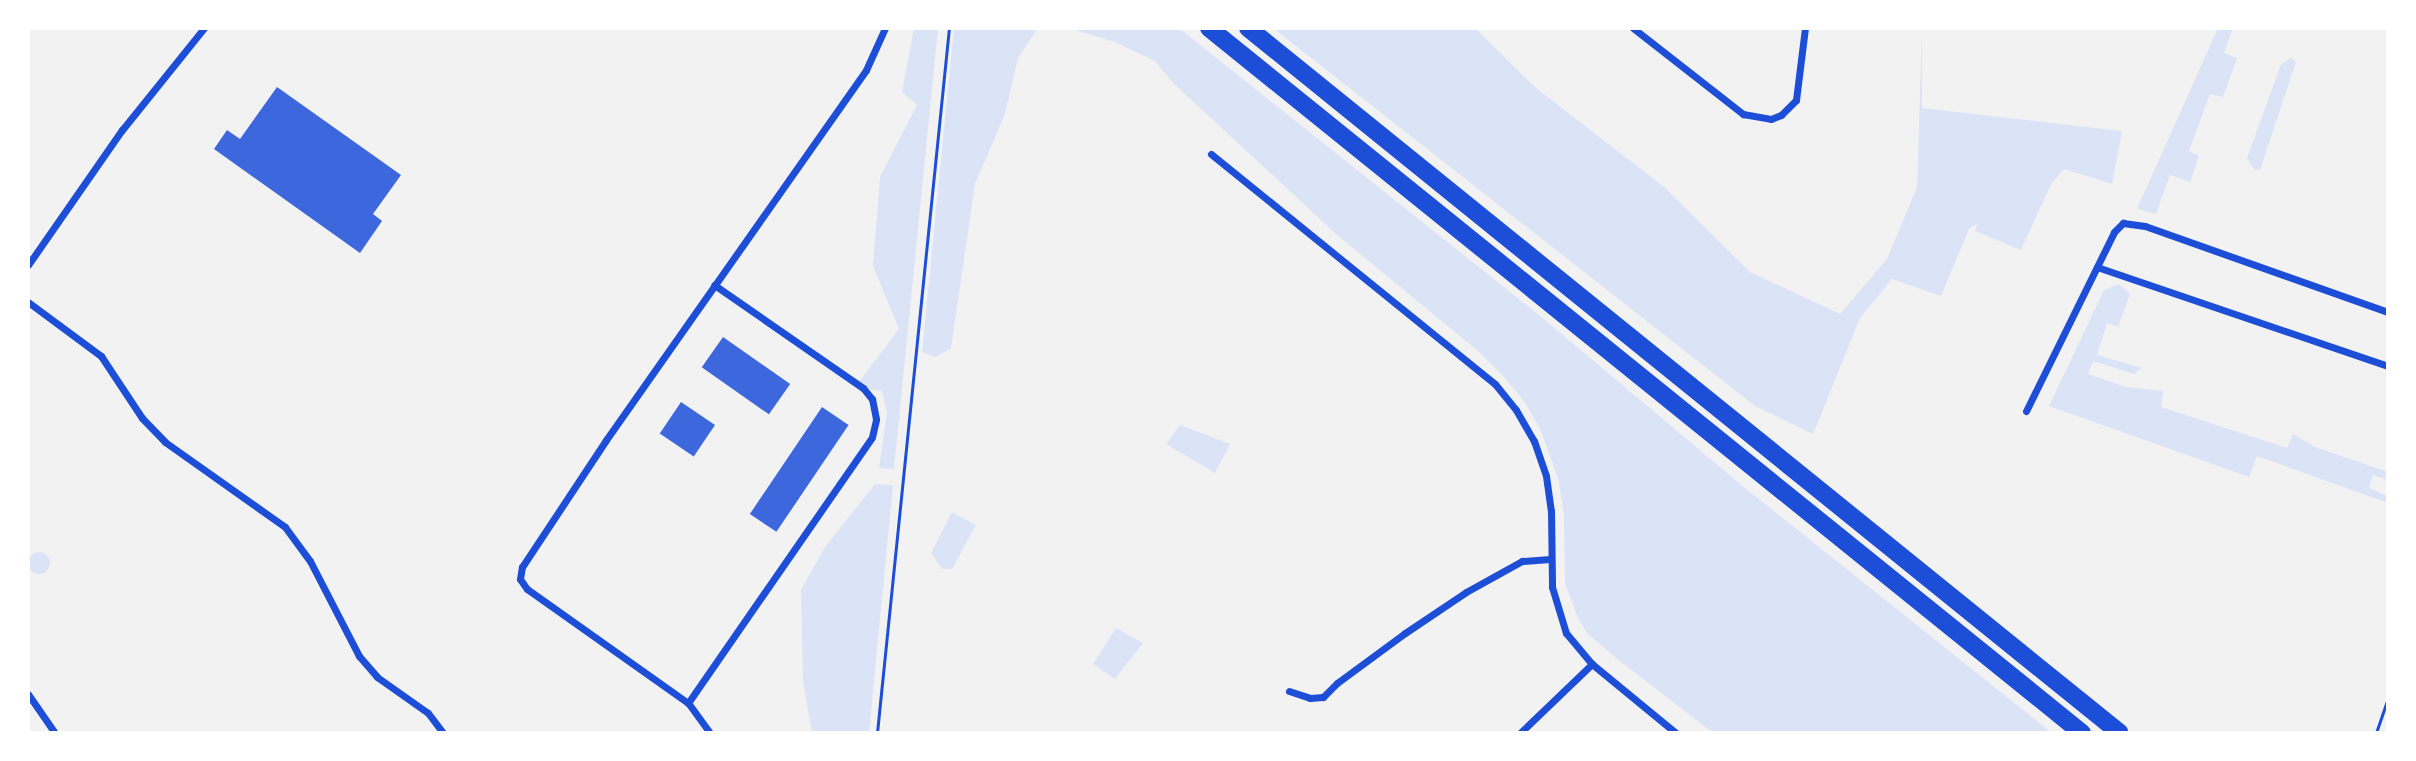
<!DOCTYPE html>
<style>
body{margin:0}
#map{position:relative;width:2416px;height:761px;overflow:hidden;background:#f2f2f2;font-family:"Playfair Display",serif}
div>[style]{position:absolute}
.green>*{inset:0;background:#dbe4f7}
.round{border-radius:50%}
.building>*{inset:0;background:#3d67dc;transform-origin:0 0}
.path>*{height:2.5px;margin:-1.25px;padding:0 1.25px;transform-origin:1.25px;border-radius:1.25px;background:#1d4ed8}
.minor>*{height:7px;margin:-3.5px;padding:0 3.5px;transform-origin:3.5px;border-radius:3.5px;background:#1d4ed8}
.motorway>*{height:18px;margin:-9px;padding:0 9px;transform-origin:9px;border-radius:9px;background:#1d4ed8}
span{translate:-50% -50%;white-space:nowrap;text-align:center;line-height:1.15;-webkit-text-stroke:5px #fff;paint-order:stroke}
.frame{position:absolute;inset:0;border:30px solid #fff;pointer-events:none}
</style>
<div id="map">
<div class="green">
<div style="clip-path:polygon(914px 28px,938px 28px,894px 469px,879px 468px,887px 413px,882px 391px,855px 387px,899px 329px,873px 266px,880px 177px,917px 105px,902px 92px)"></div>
<div style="clip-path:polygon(954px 28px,1038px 28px,1018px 58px,1005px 114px,975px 184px,951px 348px,936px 357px,922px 352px)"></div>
<div style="clip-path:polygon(1069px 28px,1179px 28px,1539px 315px,1745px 488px,2052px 733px,1713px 733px,1616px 658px,1587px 633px,1577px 616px,1565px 583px,1564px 515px,1558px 478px,1540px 429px,1526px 404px,1504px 377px,1478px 351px,1336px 234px,1173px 83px,1155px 61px,1115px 42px)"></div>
<div style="clip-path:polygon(1273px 28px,1475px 28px,1536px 88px,1664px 187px,1750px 272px,1840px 314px,1887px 259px,1917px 187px,1922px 28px,1922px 108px,2122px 131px,2112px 184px,2064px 169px,2051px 184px,2021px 250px,1975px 231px,1978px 223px,1969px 229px,1941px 296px,1892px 279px,1860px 318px,1813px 434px,1755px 406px)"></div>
<div style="clip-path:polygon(2218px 28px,2233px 28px,2224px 53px,2237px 58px,2223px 97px,2210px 94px,2189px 151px,2199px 156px,2190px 182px,2170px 175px,2156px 214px,2137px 209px)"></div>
<div style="clip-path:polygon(2291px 58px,2296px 62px,2260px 170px,2254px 169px,2247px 158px,2281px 64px)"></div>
<div style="clip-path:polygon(2119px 284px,2130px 294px,2118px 327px,2107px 323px,2097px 355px,2142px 368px,2134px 374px,2093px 361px,2088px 374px,2126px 387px,2163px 391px,2161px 407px,2287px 448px,2293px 434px,2315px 447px,2388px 472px,2388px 480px,2373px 475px,2369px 488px,2388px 496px,2388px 503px,2257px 456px,2249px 477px,2049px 406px,2104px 290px)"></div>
<div style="clip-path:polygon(1180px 425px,1230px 444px,1215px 473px,1166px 444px)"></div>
<div style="clip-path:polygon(875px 484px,893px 485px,869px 733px,812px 733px,803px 681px,801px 590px,825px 547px)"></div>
<div style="clip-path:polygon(952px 512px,976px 525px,952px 569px,942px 569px,931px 553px)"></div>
<div class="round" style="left:28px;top:552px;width:22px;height:22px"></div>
<div style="clip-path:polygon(1116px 628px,1143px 643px,1115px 679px,1093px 664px)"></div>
</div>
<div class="building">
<div style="clip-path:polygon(277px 87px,401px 175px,373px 214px,382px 221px,360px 253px,214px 149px,227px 130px,240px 139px)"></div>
<div style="left:723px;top:337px;width:82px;height:37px;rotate:35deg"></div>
<div style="left:681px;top:402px;width:41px;height:38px;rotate:34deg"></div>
<div style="left:822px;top:407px;width:32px;height:129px;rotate:34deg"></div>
</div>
<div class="path">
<div style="left:877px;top:733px;width:709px;rotate:-84.17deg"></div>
<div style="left:2376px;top:733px;width:36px;rotate:-71deg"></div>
</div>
<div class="minor">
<div style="left:1633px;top:28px;width:140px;rotate:38deg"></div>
<div style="left:1743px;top:114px;width:28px;rotate:10deg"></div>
<div style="left:1771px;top:119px;width:11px;rotate:-22deg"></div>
<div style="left:1781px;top:115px;width:21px;rotate:-45deg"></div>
<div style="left:1796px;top:100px;width:73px;rotate:-82.9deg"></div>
<div style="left:1211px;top:154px;width:365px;rotate:39deg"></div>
<div style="left:1495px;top:384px;width:33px;rotate:51deg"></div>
<div style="left:1516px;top:410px;width:36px;rotate:60deg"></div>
<div style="left:1534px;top:441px;width:37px;rotate:71deg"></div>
<div style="left:1546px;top:476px;width:35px;rotate:82deg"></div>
<div style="left:1551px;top:511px;width:76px;rotate:89.2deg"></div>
<div style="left:1552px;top:587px;width:48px;rotate:73.1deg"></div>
<div style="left:1566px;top:633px;width:40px;rotate:50deg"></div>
<div style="left:1592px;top:664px;width:109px;rotate:39.4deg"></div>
<div style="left:28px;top:265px;width:165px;rotate:-55.2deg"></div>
<div style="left:122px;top:130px;width:131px;rotate:-51.2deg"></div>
<div style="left:2097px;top:267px;width:307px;rotate:18.8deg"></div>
<div style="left:28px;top:302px;width:91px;rotate:36.5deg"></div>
<div style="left:101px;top:356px;width:74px;rotate:56.5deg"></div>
<div style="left:142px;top:418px;width:33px;rotate:46deg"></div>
<div style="left:165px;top:442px;width:147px;rotate:35.3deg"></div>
<div style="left:285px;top:527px;width:42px;rotate:53.7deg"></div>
<div style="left:310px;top:561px;width:107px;rotate:62.7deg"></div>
<div style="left:359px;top:656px;width:28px;rotate:49deg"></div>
<div style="left:377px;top:677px;width:62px;rotate:35.2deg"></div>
<div style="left:428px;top:713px;width:25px;rotate:53deg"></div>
<div style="left:2026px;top:411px;width:199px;rotate:-63.8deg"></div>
<div style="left:2114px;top:232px;width:13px;rotate:-45deg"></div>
<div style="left:2123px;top:223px;width:22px;rotate:8deg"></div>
<div style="left:2145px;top:226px;width:258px;rotate:19.5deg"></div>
<div style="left:1289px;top:691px;width:22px;rotate:18deg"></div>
<div style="left:1310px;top:698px;width:13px;rotate:-4deg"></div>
<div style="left:1323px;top:697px;width:20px;rotate:-45deg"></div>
<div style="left:1337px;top:683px;width:84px;rotate:-36.3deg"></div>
<div style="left:1405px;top:633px;width:73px;rotate:-33.9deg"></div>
<div style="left:1466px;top:592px;width:64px;rotate:-29deg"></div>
<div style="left:1522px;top:561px;width:28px;rotate:-4deg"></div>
<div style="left:28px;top:694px;width:47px;rotate:55.3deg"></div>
<div style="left:688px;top:703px;width:323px;rotate:-55.3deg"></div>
<div style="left:872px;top:437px;width:18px;rotate:-77deg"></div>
<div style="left:876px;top:419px;width:20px;rotate:-101deg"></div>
<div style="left:872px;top:399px;width:14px;rotate:-129deg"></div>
<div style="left:863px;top:388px;width:181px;rotate:-145.3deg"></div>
<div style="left:710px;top:733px;width:37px;rotate:-126deg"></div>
<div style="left:688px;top:703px;width:197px;rotate:-144.7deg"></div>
<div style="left:527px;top:589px;width:12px;rotate:-125deg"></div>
<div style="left:520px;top:579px;width:12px;rotate:-81deg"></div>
<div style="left:522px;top:567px;width:152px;rotate:-56.5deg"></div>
<div style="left:606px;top:440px;width:452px;rotate:-54.9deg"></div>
<div style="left:866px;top:70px;width:46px;rotate:-65.7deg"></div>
<div style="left:1520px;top:733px;width:100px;rotate:-43.8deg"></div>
</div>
<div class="motorway">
<div style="left:1209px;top:28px;width:1122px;rotate:38.92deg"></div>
<div style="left:1248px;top:28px;width:1121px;rotate:38.96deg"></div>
</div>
<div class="frame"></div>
</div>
